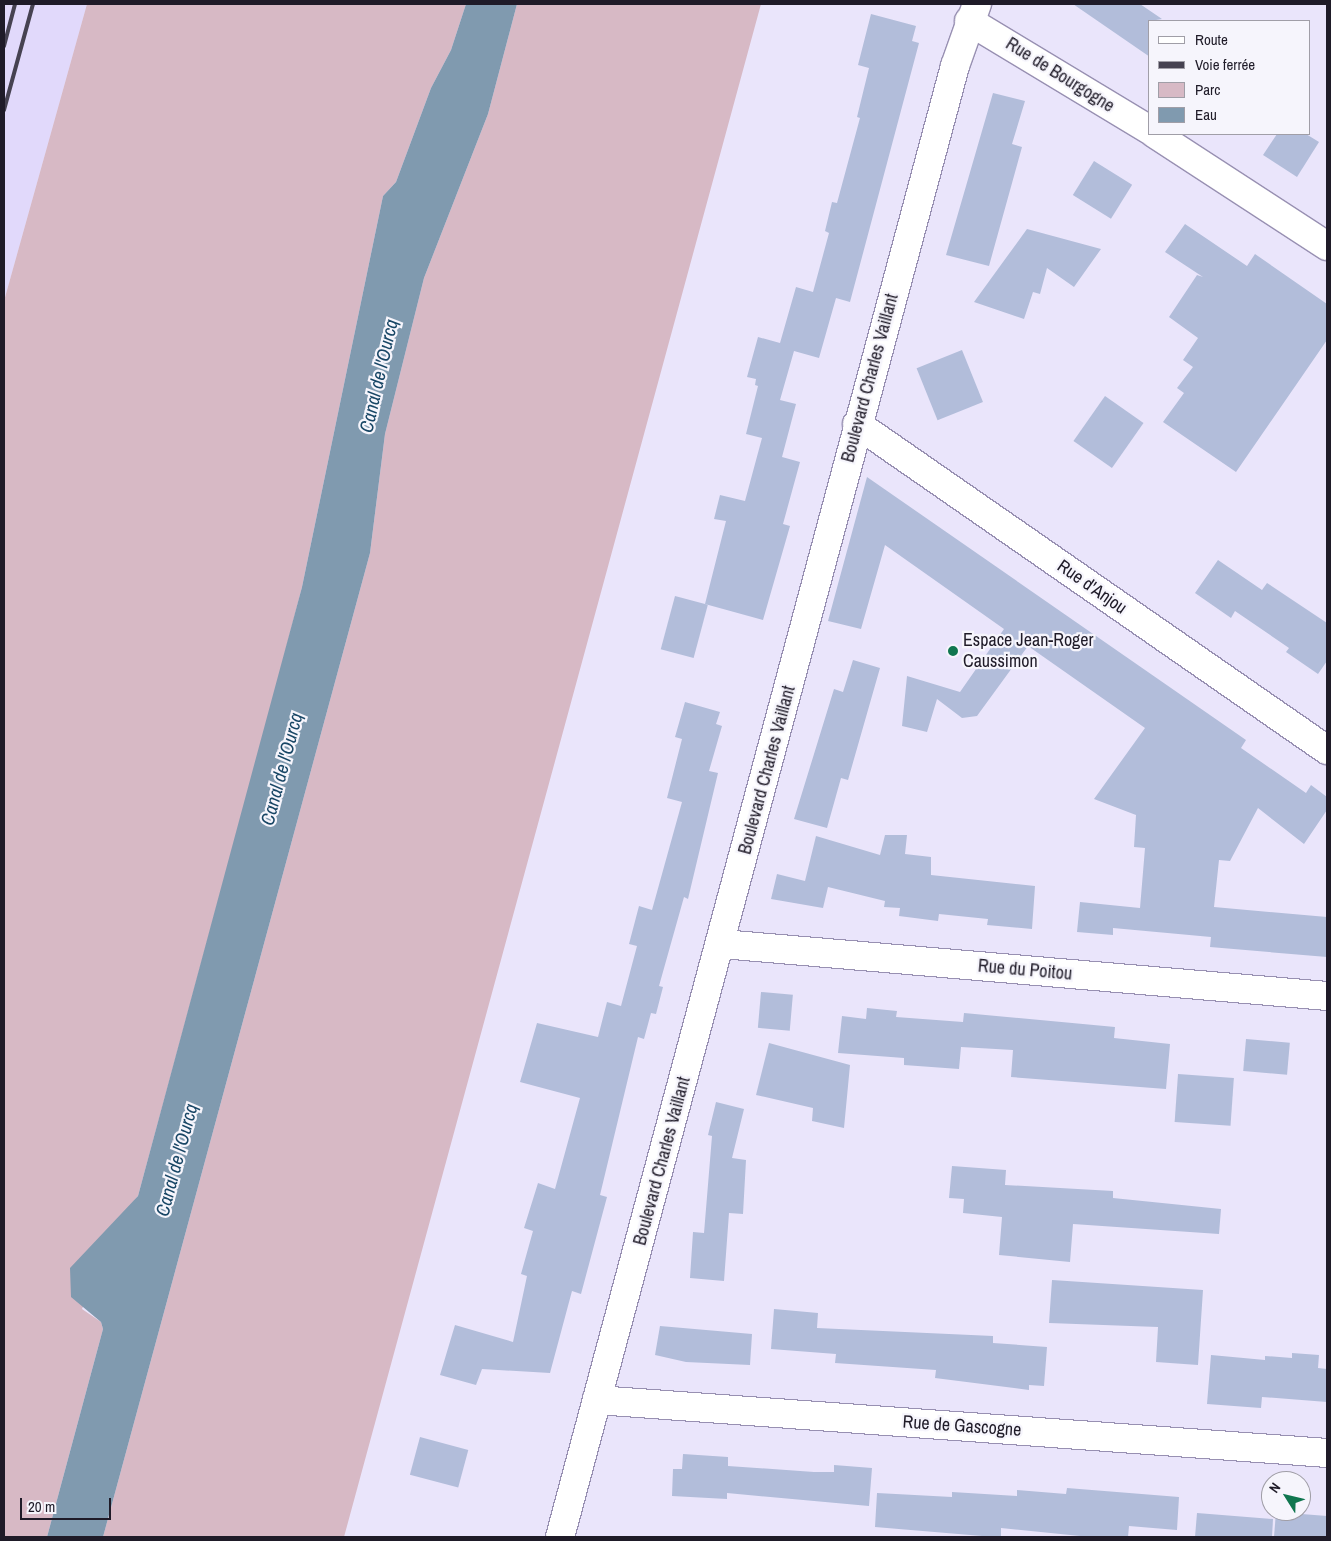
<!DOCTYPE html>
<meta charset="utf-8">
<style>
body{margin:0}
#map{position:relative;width:1331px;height:1541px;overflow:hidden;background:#eae5fb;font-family:"Archivo Narrow",sans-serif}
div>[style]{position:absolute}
.built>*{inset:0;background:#e1d9fb}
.green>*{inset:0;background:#d7b9c5}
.water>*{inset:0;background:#809aaf}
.building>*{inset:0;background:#b2bdda;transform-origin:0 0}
.roads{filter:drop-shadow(1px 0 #9890b2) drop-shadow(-1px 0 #9890b2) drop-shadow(0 1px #9890b2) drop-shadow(0 -1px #9890b2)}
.minor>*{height:28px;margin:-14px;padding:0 14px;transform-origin:14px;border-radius:14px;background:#fff}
.rail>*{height:4px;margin:-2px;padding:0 2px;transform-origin:2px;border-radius:2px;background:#464251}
.dots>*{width:14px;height:14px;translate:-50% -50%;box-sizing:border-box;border:2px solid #f6f5fc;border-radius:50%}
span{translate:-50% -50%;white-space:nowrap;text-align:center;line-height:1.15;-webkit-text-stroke:4.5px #f6f5fc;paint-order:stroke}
.street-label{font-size:18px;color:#1f1b28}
.poi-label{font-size:18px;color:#1f1b28}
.left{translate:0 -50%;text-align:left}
.water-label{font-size:19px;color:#184665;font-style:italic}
.frame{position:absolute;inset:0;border:5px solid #1f1b28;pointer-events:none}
.legend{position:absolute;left:1148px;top:20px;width:162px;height:115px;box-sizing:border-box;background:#f6f5fc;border:1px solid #a09ea7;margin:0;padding:6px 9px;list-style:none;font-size:15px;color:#1f1b28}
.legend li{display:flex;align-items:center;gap:10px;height:25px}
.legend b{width:25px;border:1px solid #a09ea7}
.north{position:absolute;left:1261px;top:1471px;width:50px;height:50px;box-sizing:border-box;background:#f6f5fc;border:1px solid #a09ea7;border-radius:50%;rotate:306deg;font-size:14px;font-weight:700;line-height:20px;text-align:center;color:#1f1b28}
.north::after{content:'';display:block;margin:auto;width:18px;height:22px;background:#10764f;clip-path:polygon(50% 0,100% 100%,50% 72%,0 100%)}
.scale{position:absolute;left:20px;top:1498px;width:91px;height:22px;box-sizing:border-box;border:2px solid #1f1b28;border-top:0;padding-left:6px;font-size:15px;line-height:18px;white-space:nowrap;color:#1f1b28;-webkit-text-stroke:4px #f6f5fc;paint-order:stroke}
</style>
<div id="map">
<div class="built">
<div style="clip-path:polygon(4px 4px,87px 4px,4px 301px)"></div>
</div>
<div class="green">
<div style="clip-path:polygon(87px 4px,466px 4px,451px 50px,431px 88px,396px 182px,383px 196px,302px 587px,271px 706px,138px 1196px,120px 1218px,82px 1309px,101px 1322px,103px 1329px,47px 1537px,4px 1537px,4px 301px)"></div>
<div style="clip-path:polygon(517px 4px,761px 4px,344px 1537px,103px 1537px,370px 553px,385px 434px,424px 278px,488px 114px)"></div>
</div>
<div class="water">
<div style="clip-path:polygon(466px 4px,517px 4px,488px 114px,424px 278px,385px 434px,370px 553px,103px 1537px,47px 1537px,103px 1329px,101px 1322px,71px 1297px,70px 1268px,138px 1196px,302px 587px,383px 196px,396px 182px,431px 88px,451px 50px)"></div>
</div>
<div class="building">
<div style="clip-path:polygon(1073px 4px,1140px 4px,1162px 19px,1150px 21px,1150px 57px)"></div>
<div style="clip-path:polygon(871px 14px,916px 26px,912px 41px,919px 43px,850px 302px,836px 298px,819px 358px,794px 351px,780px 400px,796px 404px,782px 457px,800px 462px,783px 524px,790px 526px,763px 620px,705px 604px,726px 521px,714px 519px,720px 495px,745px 501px,762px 438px,746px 434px,758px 386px,755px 385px,756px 379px,747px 377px,758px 337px,780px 343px,796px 287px,813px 292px,829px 233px,825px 231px,832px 202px,837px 203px,860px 118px,857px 117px,869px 68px,858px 65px)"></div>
<div style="clip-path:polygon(993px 93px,1025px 101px,1012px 144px,1022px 147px,989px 266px,946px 255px)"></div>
<div style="clip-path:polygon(1277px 134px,1306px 134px,1319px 142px,1297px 177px,1263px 155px)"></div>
<div style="left:1094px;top:161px;width:45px;height:40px;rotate:32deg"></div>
<div style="clip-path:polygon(1185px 224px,1247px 266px,1255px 254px,1327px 304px,1327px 340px,1236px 472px,1163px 422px,1184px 393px,1177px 388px,1193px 367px,1183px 360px,1198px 338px,1169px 317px,1197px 275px,1203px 277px,1165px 252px)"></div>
<div style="clip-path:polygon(1027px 229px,1101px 249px,1074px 287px,1047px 268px,1040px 294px,1033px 292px,1024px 319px,974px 302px)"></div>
<div style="left:962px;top:350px;width:56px;height:49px;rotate:68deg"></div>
<div style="left:1105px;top:396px;width:47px;height:55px;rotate:35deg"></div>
<div style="clip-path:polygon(867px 477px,1246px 740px,1241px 748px,1306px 793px,1311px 785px,1327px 797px,1327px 810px,1304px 844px,1258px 808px,1230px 861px,1219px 860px,1214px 907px,1327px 917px,1327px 957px,1210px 947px,1211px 937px,1113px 928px,1113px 935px,1077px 932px,1080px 902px,1140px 908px,1145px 848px,1134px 847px,1136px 815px,1094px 799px,1145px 728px,1028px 646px,977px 716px,962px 718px,937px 699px,927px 732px,902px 726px,907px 676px,960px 692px,1004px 629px,885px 545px,861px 629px,828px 621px)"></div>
<div style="clip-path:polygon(1218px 560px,1262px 590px,1267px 583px,1327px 623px,1327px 661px,1318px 674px,1286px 652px,1289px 648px,1235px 611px,1231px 618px,1195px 593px)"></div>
<div style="left:675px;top:596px;width:34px;height:55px;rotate:15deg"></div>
<div style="clip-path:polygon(853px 660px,880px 668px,848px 780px,841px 778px,827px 828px,794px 819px,834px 689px,843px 692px)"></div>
<div style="clip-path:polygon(685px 702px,720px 712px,716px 724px,722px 726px,709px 771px,718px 773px,688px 899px,684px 897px,659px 986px,663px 987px,656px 1014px,651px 1013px,644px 1039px,638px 1037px,600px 1195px,607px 1197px,581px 1294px,572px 1291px,550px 1373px,482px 1369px,476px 1385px,440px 1375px,455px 1325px,513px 1342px,527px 1276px,521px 1274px,533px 1231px,524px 1228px,538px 1183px,555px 1189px,580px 1098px,520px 1082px,537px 1023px,598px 1037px,607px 1002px,621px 1006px,637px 946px,629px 944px,639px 906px,652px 910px,682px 802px,667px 798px,682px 739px,675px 737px)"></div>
<div style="clip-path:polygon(885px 835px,907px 835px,905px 854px,931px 857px,931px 875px,1035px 886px,1032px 929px,987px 925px,988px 919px,939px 914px,938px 921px,899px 916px,900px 908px,884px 907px,885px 901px,828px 887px,823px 908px,771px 899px,777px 874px,805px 881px,816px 836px,880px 855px)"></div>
<div style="left:761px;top:992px;width:32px;height:36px;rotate:5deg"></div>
<div style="clip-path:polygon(867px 1008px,897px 1011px,896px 1017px,963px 1022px,964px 1013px,1115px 1027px,1114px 1038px,1170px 1044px,1166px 1089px,1011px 1077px,1013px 1050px,961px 1047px,959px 1069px,904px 1065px,904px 1058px,838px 1053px,842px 1016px,866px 1019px)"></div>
<div style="left:1246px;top:1039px;width:44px;height:32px;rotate:5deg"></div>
<div style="clip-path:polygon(769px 1043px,850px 1065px,844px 1128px,812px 1121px,813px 1108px,756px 1095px)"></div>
<div style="left:1178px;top:1074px;width:56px;height:48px;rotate:4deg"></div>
<div style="clip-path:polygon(716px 1102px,744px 1109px,732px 1158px,746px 1160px,743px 1214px,729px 1213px,724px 1281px,690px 1278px,693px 1232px,704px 1233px,712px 1136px,708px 1135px)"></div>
<div style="clip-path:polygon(952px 1166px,1006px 1170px,1005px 1185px,1113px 1191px,1113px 1198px,1221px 1209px,1219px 1234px,1073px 1224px,1070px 1262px,999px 1255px,1002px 1217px,963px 1213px,964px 1199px,949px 1198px)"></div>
<div style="clip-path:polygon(1052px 1280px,1203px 1290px,1198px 1365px,1156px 1362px,1158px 1327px,1049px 1323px)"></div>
<div style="clip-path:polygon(774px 1309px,818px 1313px,817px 1328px,993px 1336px,993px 1343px,1047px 1347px,1044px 1386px,1029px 1385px,1029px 1390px,935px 1378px,936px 1370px,835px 1363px,836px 1354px,771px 1349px)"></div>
<div style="clip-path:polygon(660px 1326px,752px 1334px,750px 1365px,686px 1362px,655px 1355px)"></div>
<div style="clip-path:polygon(1292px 1353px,1319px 1355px,1318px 1368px,1327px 1369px,1327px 1402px,1262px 1397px,1261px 1408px,1207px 1404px,1211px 1355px,1265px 1360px,1265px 1356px,1292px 1358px)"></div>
<div style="left:420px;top:1437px;width:50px;height:39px;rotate:15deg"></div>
<div style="clip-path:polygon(683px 1454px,728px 1457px,728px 1466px,814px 1472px,834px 1472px,834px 1465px,872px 1468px,869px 1506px,727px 1493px,727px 1499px,672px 1496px,673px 1469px,682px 1469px)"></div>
<div style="clip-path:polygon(1067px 1488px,1179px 1497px,1177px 1530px,1129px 1526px,1128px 1537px,1090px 1537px,1001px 1528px,1001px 1537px,994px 1537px,875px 1527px,877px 1493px,952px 1497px,952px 1492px,1017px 1496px,1017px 1490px,1066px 1494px)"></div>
<div style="clip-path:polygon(1276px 1512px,1327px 1516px,1327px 1537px,1274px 1537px)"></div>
<div style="clip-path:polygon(1197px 1513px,1273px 1519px,1272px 1537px,1195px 1537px)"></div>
</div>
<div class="roads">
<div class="minor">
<div style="left:969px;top:21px;width:211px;rotate:31.1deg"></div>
<div style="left:1155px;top:134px;width:205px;rotate:33.1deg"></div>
<div style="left:857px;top:424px;width:572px;rotate:34.75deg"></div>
<div style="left:722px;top:944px;width:607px;rotate:4.91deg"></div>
<div style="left:597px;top:1400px;width:732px;rotate:4.15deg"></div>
<div style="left:560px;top:1537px;width:1523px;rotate:-74.97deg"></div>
<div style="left:955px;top:66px;width:66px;rotate:-70.5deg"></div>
</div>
</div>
<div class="rail">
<div style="left:4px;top:46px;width:43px;rotate:-75.3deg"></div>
<div style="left:4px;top:110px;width:110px;rotate:-74.7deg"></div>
</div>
<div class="dots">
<div style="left:953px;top:651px;background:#10764f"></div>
</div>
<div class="street-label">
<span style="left:1060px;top:75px;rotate:32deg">Rue de Bourgogne</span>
<span style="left:870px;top:378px;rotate:-75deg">Boulevard Charles Vaillant</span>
<span style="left:1092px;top:587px;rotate:35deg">Rue d'Anjou</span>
<span style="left:767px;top:770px;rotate:-75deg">Boulevard Charles Vaillant</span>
<span style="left:1025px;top:970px;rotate:5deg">Rue du Poitou</span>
<span style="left:662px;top:1161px;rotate:-75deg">Boulevard Charles Vaillant</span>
<span style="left:962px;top:1426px;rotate:4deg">Rue de Gascogne</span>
</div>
<div class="poi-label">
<span class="left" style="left:963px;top:651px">Espace Jean-Roger<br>Caussimon</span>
</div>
<div class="water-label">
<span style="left:379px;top:376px;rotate:-77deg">Canal de l'Ourcq</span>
<span style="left:282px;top:769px;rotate:-75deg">Canal de l'Ourcq</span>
<span style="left:177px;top:1160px;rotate:-75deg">Canal de l'Ourcq</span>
</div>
<div class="frame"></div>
<ul class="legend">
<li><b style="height:6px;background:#fff"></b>Route</li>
<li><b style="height:6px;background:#464251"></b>Voie ferrée</li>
<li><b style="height:14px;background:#d7b9c5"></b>Parc</li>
<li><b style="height:14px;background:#809aaf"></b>Eau</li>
</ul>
<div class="north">N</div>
<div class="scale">20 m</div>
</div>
